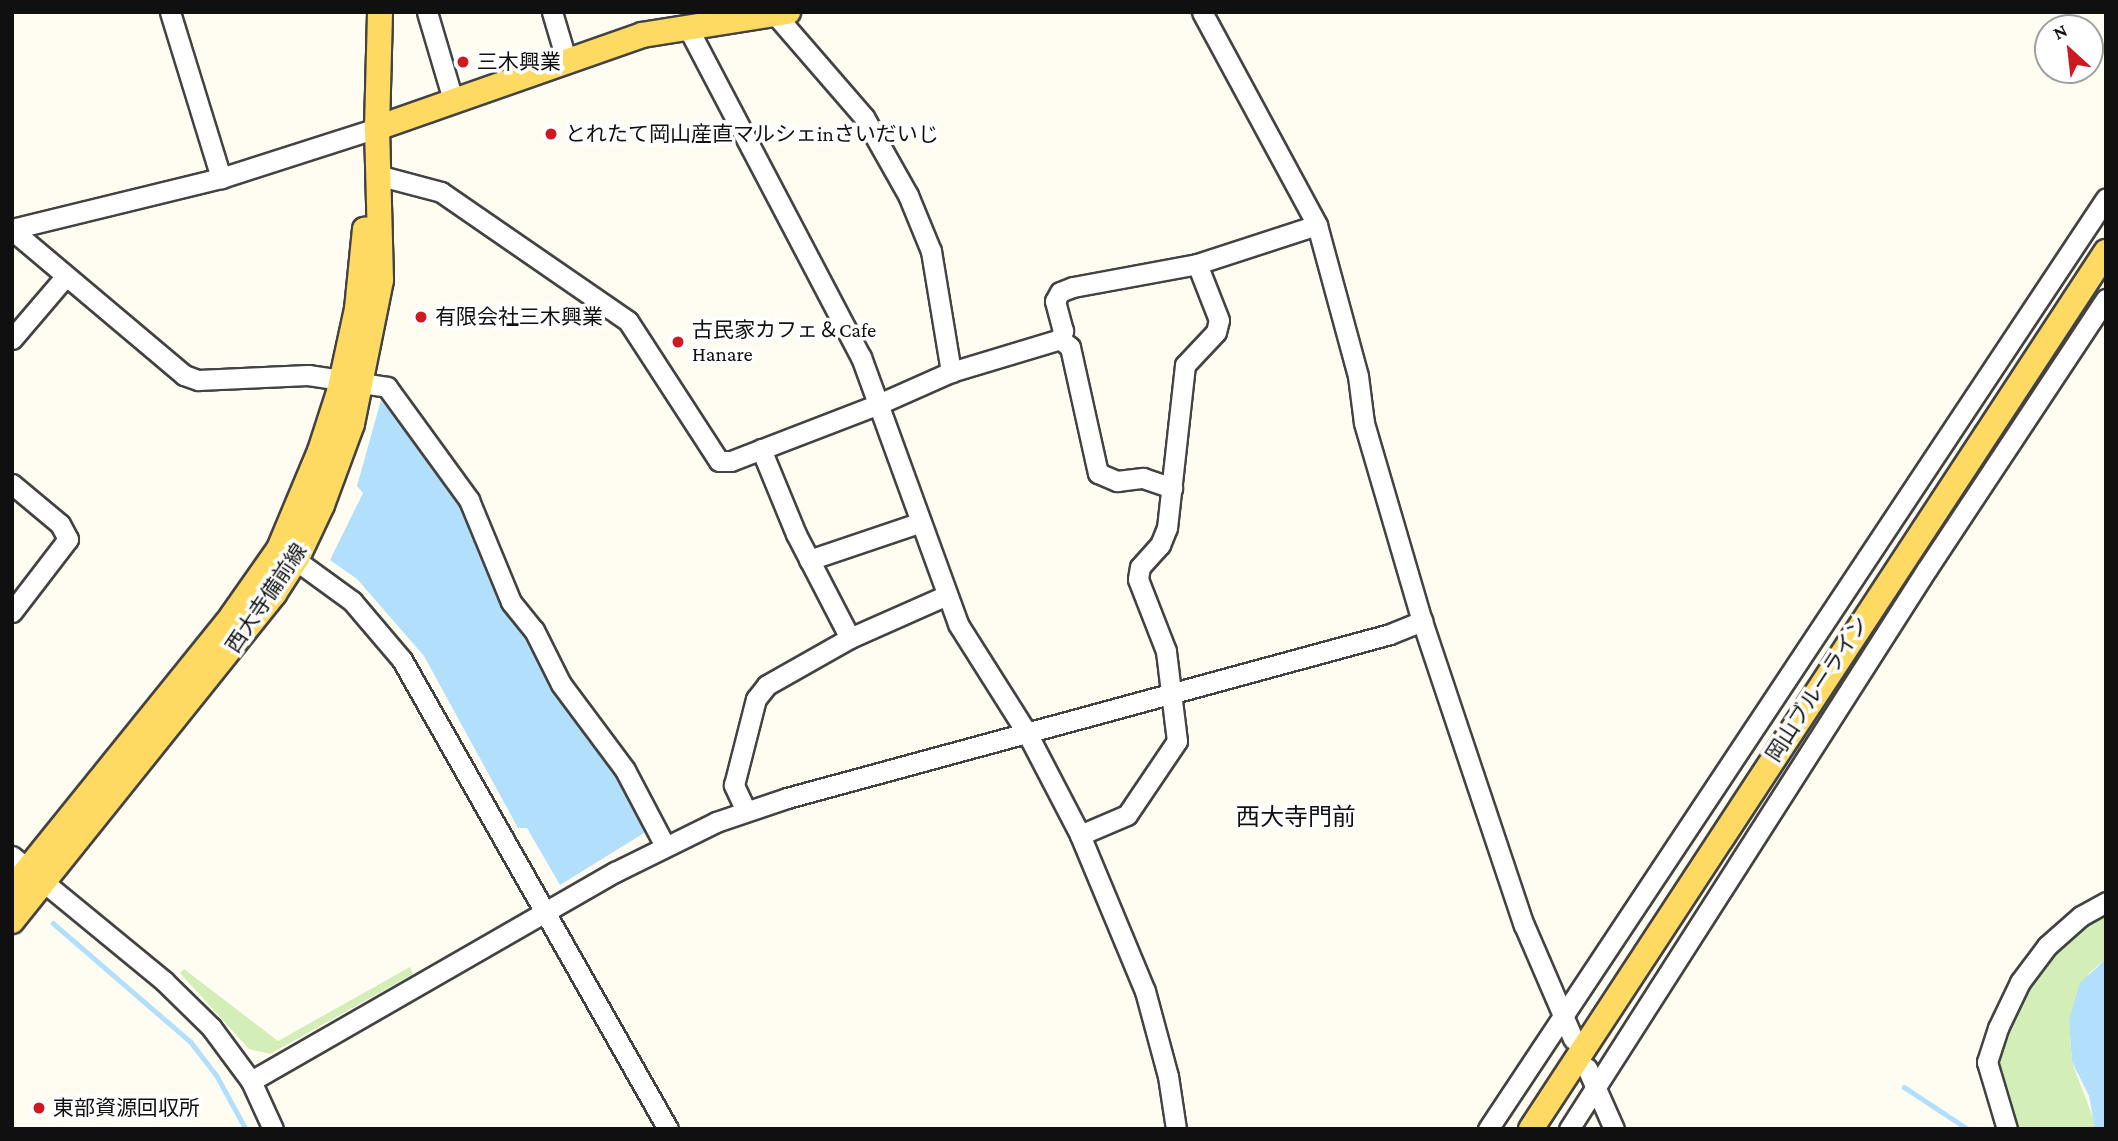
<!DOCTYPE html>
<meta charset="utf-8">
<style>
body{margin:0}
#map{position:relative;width:2118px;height:1141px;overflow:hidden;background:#fffdf2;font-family:"Crimson Pro","Noto Sans JP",serif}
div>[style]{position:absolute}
.green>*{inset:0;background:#d3eeb7}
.water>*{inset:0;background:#b1dffc}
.stream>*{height:4.5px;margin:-2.25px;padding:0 2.25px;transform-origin:2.25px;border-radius:2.25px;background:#b1dffc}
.roads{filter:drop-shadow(2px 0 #434343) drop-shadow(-2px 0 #434343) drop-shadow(0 2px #434343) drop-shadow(0 -2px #434343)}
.minor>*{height:19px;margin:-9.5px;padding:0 9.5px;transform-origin:9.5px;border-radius:9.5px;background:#fff}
.major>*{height:24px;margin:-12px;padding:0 12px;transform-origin:12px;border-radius:12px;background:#ffda62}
.dots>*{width:19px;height:19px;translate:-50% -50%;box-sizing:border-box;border:4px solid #fff;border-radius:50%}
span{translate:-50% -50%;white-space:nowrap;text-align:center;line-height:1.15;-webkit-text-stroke:7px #fff;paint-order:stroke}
.poi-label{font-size:21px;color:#101010}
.left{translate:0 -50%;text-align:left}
.street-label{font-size:21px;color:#101010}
.quarter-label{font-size:24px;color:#101010}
.frame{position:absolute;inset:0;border:14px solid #101010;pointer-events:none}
.north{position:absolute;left:2034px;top:14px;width:70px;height:70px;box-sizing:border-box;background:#fff;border:2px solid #9f9f9f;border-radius:50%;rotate:333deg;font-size:19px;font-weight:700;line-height:28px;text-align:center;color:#101010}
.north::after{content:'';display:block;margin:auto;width:24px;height:32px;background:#cf1920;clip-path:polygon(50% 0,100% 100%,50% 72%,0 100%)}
</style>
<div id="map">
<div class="green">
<div style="clip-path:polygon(2106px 912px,2106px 959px,2089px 973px,2069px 1020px,2072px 1062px,2097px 1128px,2014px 1129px,1995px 1062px,2002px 1039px,2038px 974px,2081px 928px)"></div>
<div style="clip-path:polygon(410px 967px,413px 974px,270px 1054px,249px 1049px,180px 973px,184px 969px,278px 1041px)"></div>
</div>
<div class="water">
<div style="clip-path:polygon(381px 400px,458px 499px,505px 604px,651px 824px,644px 833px,560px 885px,527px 828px,518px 828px,424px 656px,357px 579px,330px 560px,363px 493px,357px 486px)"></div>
<div style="clip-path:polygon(2106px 959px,2106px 1129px,2095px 1129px,2089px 1096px,2072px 1062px,2069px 1020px,2080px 983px)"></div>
</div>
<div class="stream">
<div style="left:53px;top:923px;width:182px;rotate:40.8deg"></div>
<div style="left:191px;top:1042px;width:43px;rotate:52.6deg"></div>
<div style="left:217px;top:1076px;width:60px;rotate:61.3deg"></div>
<div style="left:1904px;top:1087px;width:77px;rotate:33.3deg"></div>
</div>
<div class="roads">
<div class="minor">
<div style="left:170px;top:12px;width:174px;rotate:72.9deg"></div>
<div style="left:427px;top:12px;width:92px;rotate:73.5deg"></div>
<div style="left:552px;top:12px;width:49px;rotate:73.4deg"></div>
<div style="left:773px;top:12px;width:139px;rotate:49.1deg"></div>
<div style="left:864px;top:117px;width:90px;rotate:60.6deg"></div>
<div style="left:908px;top:195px;width:61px;rotate:67.7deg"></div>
<div style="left:931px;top:251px;width:123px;rotate:80.6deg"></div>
<div style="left:1202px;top:12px;width:242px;rotate:61.6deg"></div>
<div style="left:1317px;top:225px;width:156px;rotate:74.8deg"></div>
<div style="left:1358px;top:376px;width:47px;rotate:82.7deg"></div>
<div style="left:1364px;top:423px;width:206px;rotate:73.7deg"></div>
<div style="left:1422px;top:621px;width:321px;rotate:71.5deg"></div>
<div style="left:1524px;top:925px;width:124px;rotate:66.7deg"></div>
<div style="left:688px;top:28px;width:372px;rotate:62.3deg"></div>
<div style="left:861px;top:357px;width:284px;rotate:70deg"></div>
<div style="left:958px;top:624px;width:129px;rotate:57.7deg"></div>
<div style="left:1027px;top:733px;width:115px;rotate:62.5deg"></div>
<div style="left:1080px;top:835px;width:169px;rotate:67.4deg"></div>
<div style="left:1145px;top:991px;width:88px;rotate:74.9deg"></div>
<div style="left:1168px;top:1076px;width:54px;rotate:81.4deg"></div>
<div style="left:381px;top:176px;width:62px;rotate:14.9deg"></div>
<div style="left:441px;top:192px;width:227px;rotate:34.6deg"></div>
<div style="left:628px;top:321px;width:167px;rotate:57deg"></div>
<div style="left:719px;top:461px;width:12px"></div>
<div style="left:731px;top:461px;width:161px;rotate:-21.1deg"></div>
<div style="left:881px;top:403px;width:77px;rotate:-23.9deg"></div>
<div style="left:951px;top:372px;width:114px;rotate:-16.8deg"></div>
<div style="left:1060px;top:339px;width:9px;rotate:-69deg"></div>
<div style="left:1063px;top:331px;width:31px;rotate:-105deg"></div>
<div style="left:1055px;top:301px;width:10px;rotate:-61deg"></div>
<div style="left:1060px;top:292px;width:14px;rotate:-21deg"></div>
<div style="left:1073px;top:287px;width:126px;rotate:-10.5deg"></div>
<div style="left:1197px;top:264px;width:126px;rotate:-18deg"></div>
<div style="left:12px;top:229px;width:215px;rotate:-13.7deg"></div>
<div style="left:221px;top:178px;width:164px;rotate:-17.8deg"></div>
<div style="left:12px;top:230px;width:225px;rotate:40.1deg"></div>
<div style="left:184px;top:375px;width:15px;rotate:20deg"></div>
<div style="left:198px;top:380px;width:110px;rotate:-2.6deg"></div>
<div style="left:308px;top:375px;width:80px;rotate:8.6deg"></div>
<div style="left:387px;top:387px;width:140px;rotate:54deg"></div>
<div style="left:469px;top:500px;width:110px;rotate:67.6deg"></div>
<div style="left:511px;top:602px;width:36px;rotate:51deg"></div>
<div style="left:534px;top:630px;width:60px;rotate:63.4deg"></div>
<div style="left:561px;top:684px;width:107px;rotate:53.3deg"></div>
<div style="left:625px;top:770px;width:86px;rotate:62.2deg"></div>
<div style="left:12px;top:339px;width:82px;rotate:-49.5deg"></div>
<div style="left:1060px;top:339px;width:13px;rotate:39deg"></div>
<div style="left:1070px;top:347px;width:129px;rotate:77.5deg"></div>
<div style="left:1098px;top:473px;width:21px;rotate:23deg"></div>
<div style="left:1117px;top:481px;width:26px;rotate:-7deg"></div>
<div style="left:1143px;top:478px;width:31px;rotate:19deg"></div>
<div style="left:761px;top:449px;width:92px;rotate:67.6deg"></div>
<div style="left:796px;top:534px;width:117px;rotate:62.6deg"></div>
<div style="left:12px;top:484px;width:62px;rotate:39.8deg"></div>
<div style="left:60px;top:524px;width:17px;rotate:62deg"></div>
<div style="left:68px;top:539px;width:92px;rotate:127.5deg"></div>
<div style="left:286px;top:553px;width:82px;rotate:36deg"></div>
<div style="left:352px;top:601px;width:77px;rotate:49.7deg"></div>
<div style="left:402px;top:660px;width:539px;rotate:60.44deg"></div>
<div style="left:809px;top:560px;width:118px;rotate:-18.7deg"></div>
<div style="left:746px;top:811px;width:29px;rotate:-115deg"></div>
<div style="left:734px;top:785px;width:89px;rotate:-75.7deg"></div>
<div style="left:756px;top:699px;width:18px;rotate:-52deg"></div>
<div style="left:767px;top:685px;width:95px;rotate:-29.5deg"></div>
<div style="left:850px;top:638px;width:104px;rotate:-23.9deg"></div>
<div style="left:1080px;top:835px;width:51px;rotate:-23.1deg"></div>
<div style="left:1127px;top:815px;width:89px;rotate:-56deg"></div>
<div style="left:1177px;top:741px;width:91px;rotate:-97deg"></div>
<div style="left:1166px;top:651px;width:77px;rotate:-111.3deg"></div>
<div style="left:1138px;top:579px;width:12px;rotate:-81deg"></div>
<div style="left:1140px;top:567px;width:30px;rotate:-48deg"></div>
<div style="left:1160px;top:545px;width:18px;rotate:-68deg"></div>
<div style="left:1167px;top:528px;width:164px;rotate:-83.7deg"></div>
<div style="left:1185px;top:365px;width:45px;rotate:-46.8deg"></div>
<div style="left:1216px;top:332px;width:12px;rotate:-76deg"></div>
<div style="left:1219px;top:320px;width:60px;rotate:-111.4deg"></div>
<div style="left:12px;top:856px;width:197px;rotate:39.4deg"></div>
<div style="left:164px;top:981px;width:66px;rotate:44.4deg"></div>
<div style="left:211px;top:1027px;width:67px;rotate:53.5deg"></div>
<div style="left:251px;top:1081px;width:53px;rotate:65.4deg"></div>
<div style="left:1587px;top:1068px;width:67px;rotate:66.1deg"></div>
<div style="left:251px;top:1081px;width:420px;rotate:-29.9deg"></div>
<div style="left:615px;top:872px;width:113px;rotate:-26.3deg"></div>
<div style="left:716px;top:822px;width:75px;rotate:-18.7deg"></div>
<div style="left:787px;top:798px;width:625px;rotate:-15.21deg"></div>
<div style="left:1390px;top:634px;width:35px;rotate:-22deg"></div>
<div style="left:1488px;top:1129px;width:1117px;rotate:-56.42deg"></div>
<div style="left:1569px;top:1129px;width:665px;rotate:-57.41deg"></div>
<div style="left:1927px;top:569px;width:324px;rotate:-56.5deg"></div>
<div style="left:2007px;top:1129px;width:70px;rotate:-106.6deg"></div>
<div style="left:1987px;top:1062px;width:36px;rotate:-72deg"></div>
<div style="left:1998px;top:1028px;width:51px;rotate:-64.4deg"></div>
<div style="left:2020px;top:982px;width:45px;rotate:-53.1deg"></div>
<div style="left:2047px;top:946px;width:45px;rotate:-41.4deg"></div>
<div style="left:2081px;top:916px;width:29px;rotate:-29deg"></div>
</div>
<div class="major">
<div style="left:377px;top:128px;width:281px;rotate:-19.3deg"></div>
<div style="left:642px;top:35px;width:148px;rotate:-9deg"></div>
<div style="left:12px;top:889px;width:351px;rotate:-51.1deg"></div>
<div style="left:232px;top:616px;width:82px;rotate:-55deg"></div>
<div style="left:279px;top:549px;width:106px;rotate:-67.3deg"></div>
<div style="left:320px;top:451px;width:62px;rotate:-72.1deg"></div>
<div style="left:339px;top:392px;width:85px;rotate:-77.8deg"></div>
<div style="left:357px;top:309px;width:80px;rotate:-84.3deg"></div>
<div style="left:12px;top:921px;width:419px;rotate:-51.3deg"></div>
<div style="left:274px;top:594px;width:43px;rotate:-57.4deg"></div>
<div style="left:297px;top:558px;width:59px;rotate:-64.7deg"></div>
<div style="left:322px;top:505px;width:86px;rotate:-69.7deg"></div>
<div style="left:352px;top:424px;width:147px;rotate:-78.6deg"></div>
<div style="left:381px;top:280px;width:152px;rotate:-91.5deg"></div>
<div style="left:377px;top:128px;width:116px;rotate:-88.5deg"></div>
<div style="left:1531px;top:1129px;width:1049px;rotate:-56.75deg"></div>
</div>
</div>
<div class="dots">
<div style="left:463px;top:62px;background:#cf1920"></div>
<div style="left:551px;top:134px;background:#cf1920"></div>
<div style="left:421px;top:317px;background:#cf1920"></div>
<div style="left:678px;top:342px;background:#cf1920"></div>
<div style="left:39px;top:1108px;background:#cf1920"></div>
</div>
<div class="poi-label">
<span class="left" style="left:477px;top:62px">三木興業</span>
<span class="left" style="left:565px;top:134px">とれたて岡山産直マルシェinさいだいじ</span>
<span class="left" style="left:435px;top:317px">有限会社三木興業</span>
<span class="left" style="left:692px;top:342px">古民家カフェ＆Cafe<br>Hanare</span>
<span class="left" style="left:53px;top:1108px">東部資源回収所</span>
</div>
<div class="street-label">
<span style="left:266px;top:598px;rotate:-56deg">西大寺備前線</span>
<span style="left:1817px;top:689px;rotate:-57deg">岡山ブルーライン</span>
</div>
<div class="quarter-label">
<span style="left:1296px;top:817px">西大寺門前</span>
</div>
<div class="frame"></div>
<div class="north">N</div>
</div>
